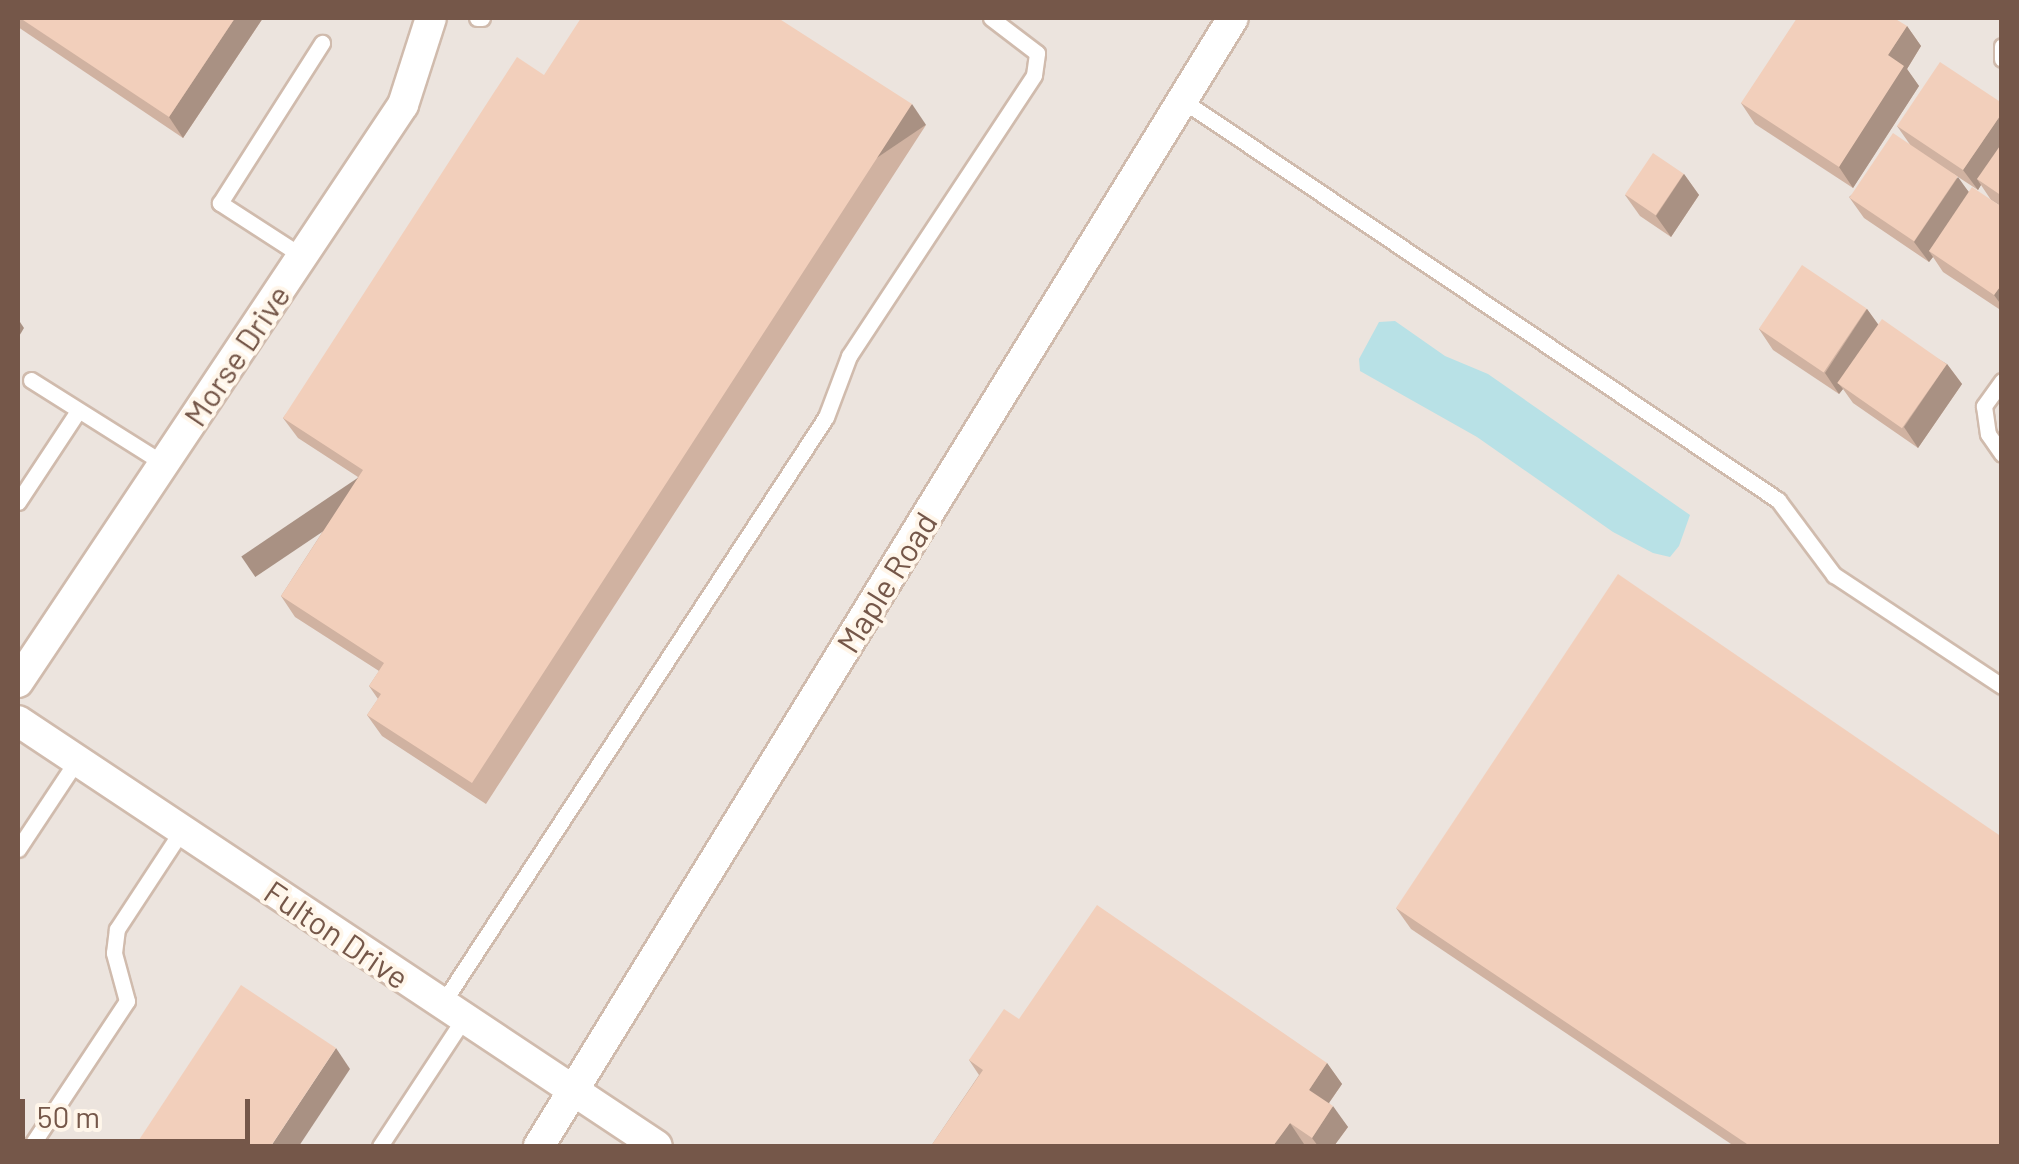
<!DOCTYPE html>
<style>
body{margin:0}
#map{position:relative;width:2019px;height:1164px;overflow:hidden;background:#fcf2e3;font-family:Barlow,sans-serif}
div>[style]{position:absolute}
.industrial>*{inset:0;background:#ece4de;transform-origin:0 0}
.water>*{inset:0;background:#b8e1e6}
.roads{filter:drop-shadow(2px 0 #d0bbad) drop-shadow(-2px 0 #d0bbad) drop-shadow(0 2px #d0bbad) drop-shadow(0 -2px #d0bbad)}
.service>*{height:15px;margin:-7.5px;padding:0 7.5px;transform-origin:7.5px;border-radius:7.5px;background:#fff}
.minor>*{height:30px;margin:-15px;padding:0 15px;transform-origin:15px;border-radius:15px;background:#fff}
.wall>*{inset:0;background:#d0b2a1}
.shaded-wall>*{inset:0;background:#a99183;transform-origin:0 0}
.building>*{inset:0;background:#f2cfbb;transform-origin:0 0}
span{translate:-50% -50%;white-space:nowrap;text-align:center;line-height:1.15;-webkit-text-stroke:8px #fff6ea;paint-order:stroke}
.street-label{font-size:32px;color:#755749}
.frame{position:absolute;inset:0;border:20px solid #755749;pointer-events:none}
.scale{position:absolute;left:20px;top:1099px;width:230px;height:45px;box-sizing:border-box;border:5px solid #755749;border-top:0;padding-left:12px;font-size:30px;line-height:35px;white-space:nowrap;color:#755749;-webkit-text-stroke:8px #fff6ea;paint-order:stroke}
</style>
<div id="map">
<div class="industrial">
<div style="left:18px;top:18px;width:1983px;height:1128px"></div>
</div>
<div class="water">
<div style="clip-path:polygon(1395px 321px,1445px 356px,1488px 374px,1690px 515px,1679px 546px,1670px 557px,1653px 553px,1613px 532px,1477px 437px,1360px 371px,1359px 359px,1379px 322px)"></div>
</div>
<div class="roads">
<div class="service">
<div style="left:477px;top:18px;width:5px"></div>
<div style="left:2002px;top:46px;width:13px;rotate:90deg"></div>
<div style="left:1182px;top:100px;width:718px;rotate:33.87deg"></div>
<div style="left:1778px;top:500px;width:94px;rotate:53.3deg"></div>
<div style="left:1834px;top:575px;width:201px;rotate:33.5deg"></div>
<div style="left:302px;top:256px;width:98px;rotate:-147.1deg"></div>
<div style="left:220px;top:203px;width:190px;rotate:-57.5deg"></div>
<div style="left:31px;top:380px;width:156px;rotate:32.2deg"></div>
<div style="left:2002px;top:381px;width:31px;rotate:126deg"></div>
<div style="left:1984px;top:406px;width:28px;rotate:82deg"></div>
<div style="left:1988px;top:434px;width:24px;rotate:55deg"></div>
<div style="left:18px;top:502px;width:109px;rotate:-56.6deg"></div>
<div style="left:18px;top:849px;width:107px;rotate:-56.5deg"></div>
<div style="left:442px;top:1004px;width:701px;rotate:-56.81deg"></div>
<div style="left:826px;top:417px;width:65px;rotate:-69.3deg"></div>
<div style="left:849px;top:356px;width:336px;rotate:-56.6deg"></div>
<div style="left:1034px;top:75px;width:22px;rotate:-82deg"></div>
<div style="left:1037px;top:53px;width:58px;rotate:-142.7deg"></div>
<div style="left:31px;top:1146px;width:174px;rotate:-56.5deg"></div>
<div style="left:127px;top:1001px;width:50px;rotate:-105.2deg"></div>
<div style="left:114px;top:953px;width:24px;rotate:-83deg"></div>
<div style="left:117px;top:929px;width:118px;rotate:-56.7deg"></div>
<div style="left:380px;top:1146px;width:153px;rotate:-56.7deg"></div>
</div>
<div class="minor">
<div style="left:18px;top:682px;width:694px;rotate:-56.29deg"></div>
<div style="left:403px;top:105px;width:91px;rotate:-72.2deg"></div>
<div style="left:18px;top:721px;width:767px;rotate:33.63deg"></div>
<div style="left:539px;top:1146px;width:1324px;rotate:-58.4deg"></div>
</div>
</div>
<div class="wall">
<div style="clip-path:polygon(18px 18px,263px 18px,183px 138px,18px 27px)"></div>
<div style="clip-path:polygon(1907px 26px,1921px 46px,1907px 69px,1919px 86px,1853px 188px,1755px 124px,1741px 103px)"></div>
<div style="clip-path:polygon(544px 75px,926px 125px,486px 804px,382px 736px,367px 715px,378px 699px,369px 686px,379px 671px,295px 617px,281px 596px,358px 477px,298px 438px,283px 418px)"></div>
<div style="clip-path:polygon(2002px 103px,2002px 207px,1991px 200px,1981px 185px,1978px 190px,1952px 173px,1969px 192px,2002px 207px,2002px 311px,1943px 272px,1933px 257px,1929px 262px,1864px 218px,1849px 197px,1911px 146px,1897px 126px)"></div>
<div style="clip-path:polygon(1684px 174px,1699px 195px,1671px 237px,1640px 216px,1625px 195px)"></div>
<div style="clip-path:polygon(1867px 309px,1878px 324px,1947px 364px,1962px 384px,1918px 448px,1853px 403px,1843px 389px,1839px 394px,1773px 350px,1759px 329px)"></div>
<div style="clip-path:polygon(1396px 908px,2002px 1146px,1734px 1146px,1411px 929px)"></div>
<div style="clip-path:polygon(1019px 1019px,1327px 1063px,1342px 1084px,1329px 1103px,1348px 1127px,1334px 1146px,1308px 1146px,1304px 1144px,1302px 1146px,931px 1146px,979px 1075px,969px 1060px)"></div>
</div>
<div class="shaded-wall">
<div style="clip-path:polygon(235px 18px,263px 18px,183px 138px,169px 117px)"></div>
<div style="clip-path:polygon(1907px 26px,1921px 46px,1907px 69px,1919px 86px,1853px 188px,1839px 167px,1888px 55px)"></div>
<div style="left:912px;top:104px;width:25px;height:809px;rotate:56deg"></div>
<div style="clip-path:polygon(2002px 113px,2002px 155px,1977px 179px,1981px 185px,1978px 190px,1963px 170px)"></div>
<div style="clip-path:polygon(1684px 174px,1699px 195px,1671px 237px,1656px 216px)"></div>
<div style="clip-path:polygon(1958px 177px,1973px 198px,1929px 251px,1933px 257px,1929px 262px,1914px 242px)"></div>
<div style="clip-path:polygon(2002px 284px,2002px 306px,1994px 295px)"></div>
<div style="clip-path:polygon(1867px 309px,1882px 330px,1838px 383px,1843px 389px,1839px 394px,1825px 373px)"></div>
<div style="clip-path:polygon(18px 319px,24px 328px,18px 338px)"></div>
<div style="clip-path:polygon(1947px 364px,1962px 384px,1918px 448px,1904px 427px)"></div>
<div style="clip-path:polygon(336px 1048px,350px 1069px,299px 1146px,271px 1146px)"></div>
<div style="clip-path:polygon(1327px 1063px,1342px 1084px,1324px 1110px,1309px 1090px)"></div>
<div style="clip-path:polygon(1333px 1106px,1348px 1127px,1334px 1146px,1318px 1146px,1312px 1138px)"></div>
<div style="clip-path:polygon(1290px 1123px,1304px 1144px,1302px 1146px,1273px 1146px)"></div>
</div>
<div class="building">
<div style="clip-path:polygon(20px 18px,235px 18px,169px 117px)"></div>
<div style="clip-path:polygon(581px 18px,778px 18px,912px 104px,472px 783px,367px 715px,381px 694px,369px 686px,384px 663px,281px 596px,363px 470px,283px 418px,517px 57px,544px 75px)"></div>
<div style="clip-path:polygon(1797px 18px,1894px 18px,1907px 26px,1888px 55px,1904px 66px,1839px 167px,1741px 103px)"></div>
<div style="clip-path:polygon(1940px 62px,2002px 103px,2002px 113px,1963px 170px,1897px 126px)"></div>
<div style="left:1893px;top:133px;width:78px;height:78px;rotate:34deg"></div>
<div style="clip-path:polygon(2002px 143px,2002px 196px,1977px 179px)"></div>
<div style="left:1653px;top:153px;width:37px;height:50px;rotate:34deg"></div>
<div style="clip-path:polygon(1972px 187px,2002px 207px,2002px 284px,1994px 295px,1929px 251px)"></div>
<div style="left:1802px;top:265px;width:78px;height:77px;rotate:34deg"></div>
<div style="left:1882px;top:319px;width:79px;height:78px;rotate:35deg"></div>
<div style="clip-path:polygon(1618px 574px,2002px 837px,2002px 1146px,1750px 1146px,1396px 908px)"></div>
<div style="clip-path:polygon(1097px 905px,1327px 1063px,1309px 1090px,1333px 1106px,1312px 1138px,1290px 1123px,1273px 1146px,931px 1146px,983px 1070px,969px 1060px,1004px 1009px,1019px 1019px)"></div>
<div style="clip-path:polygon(241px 985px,336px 1048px,271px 1146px,135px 1146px)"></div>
</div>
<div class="street-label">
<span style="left:236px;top:355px;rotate:-56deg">Morse Drive</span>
<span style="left:886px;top:582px;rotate:-58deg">Maple Road</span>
<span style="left:337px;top:934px;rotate:34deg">Fulton Drive</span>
</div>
<div class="frame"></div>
<div class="scale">50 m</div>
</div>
